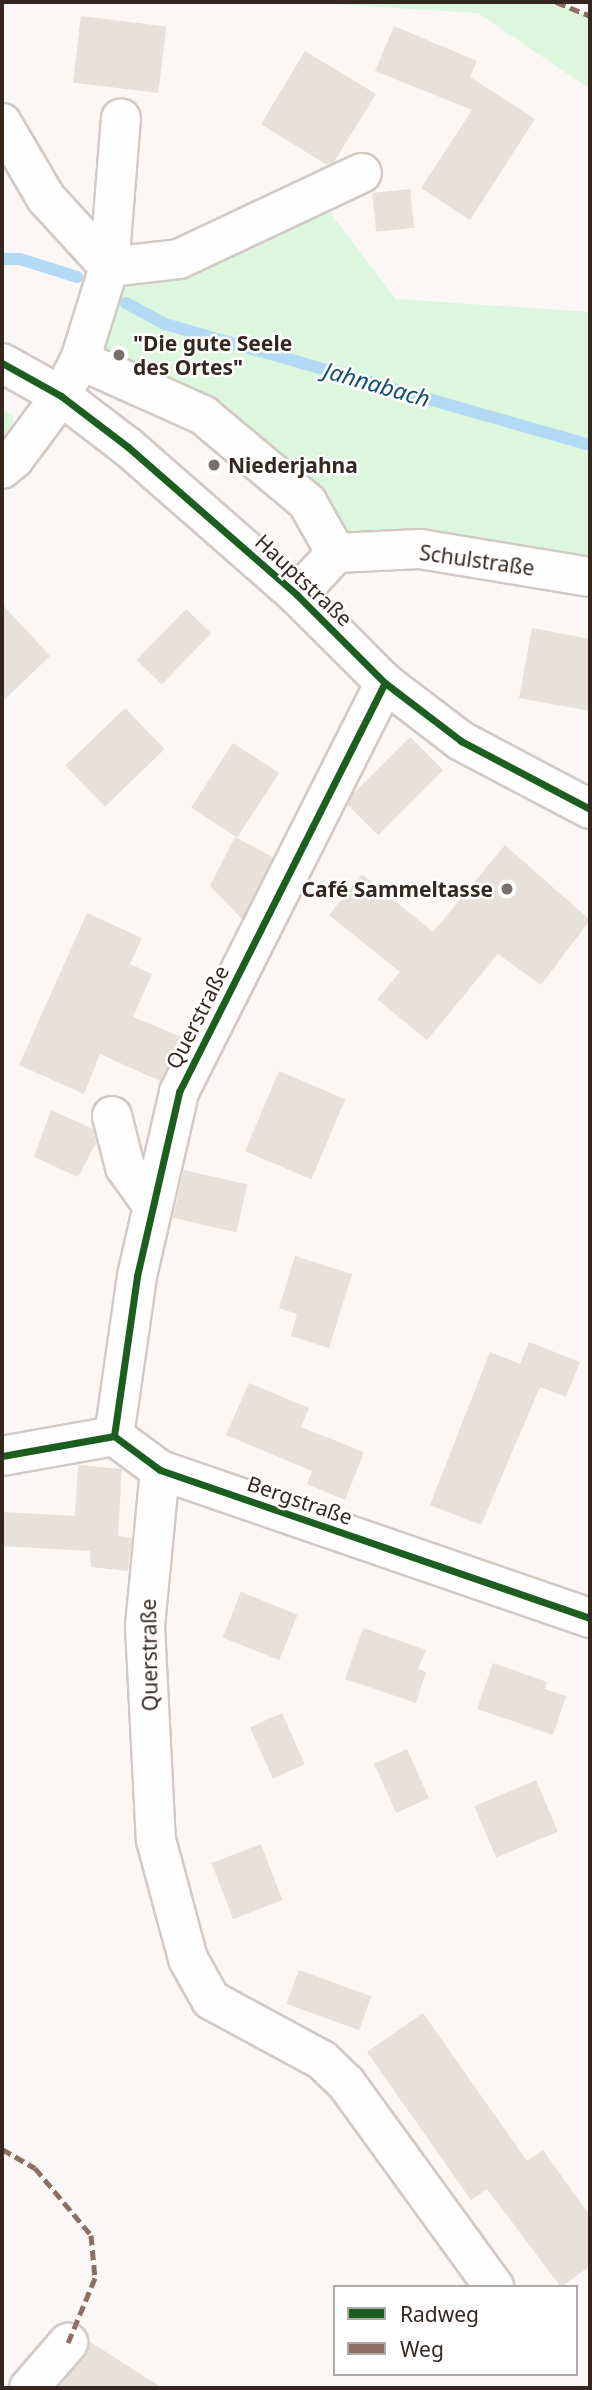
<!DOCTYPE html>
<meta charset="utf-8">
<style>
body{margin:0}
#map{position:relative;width:592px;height:2390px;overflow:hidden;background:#fbf7f5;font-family:"Noto Sans",sans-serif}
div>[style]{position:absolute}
.green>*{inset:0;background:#dcf7de}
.stream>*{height:12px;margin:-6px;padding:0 6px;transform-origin:6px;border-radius:6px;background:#b2daf5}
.building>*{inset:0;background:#e8e0da;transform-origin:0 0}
.roads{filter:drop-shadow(2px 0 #d2c9c5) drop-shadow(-2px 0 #d2c9c5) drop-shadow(0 2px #d2c9c5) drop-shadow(0 -2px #d2c9c5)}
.minor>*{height:38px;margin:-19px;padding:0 19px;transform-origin:19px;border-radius:19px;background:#fefefe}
.quiet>*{height:5px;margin-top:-2.5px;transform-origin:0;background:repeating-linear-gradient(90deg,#8d6e63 0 10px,transparent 0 15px)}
.cycleway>*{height:7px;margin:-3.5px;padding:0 3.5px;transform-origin:3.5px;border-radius:3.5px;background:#1b5e20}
.dots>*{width:19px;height:19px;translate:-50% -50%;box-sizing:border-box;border:4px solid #fff;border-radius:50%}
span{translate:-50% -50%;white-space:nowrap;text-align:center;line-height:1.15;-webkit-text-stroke:5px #fff;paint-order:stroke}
.poi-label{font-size:21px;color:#352720;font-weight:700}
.left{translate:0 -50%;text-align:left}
.right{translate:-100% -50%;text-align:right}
.street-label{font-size:21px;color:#352720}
.water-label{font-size:23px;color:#144d6e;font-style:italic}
.frame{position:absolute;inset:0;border:4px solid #352720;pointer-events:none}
.legend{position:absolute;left:333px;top:2285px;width:245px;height:91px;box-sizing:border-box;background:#fff;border:2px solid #aea9a6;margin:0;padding:9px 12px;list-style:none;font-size:21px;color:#352720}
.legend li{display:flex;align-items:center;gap:14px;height:35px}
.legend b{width:35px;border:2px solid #aea9a6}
</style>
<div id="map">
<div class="green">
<div style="clip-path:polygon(296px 2px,556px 2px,590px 16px,590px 89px,478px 13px)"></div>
<div style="clip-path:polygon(314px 192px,396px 299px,590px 312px,590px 577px,336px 553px,307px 502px,80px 360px,109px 267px)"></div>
<div style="clip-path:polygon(2px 409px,13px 416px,14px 442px,2px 451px)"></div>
</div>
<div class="stream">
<div style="left:2px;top:259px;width:18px"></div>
<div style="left:20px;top:259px;width:60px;rotate:17.5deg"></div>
<div style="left:126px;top:303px;width:44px;rotate:28.3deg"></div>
<div style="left:165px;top:324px;width:442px;rotate:15.9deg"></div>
</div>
<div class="building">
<div style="left:81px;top:16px;width:86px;height:67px;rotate:7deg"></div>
<div style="clip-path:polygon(394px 26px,477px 61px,470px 77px,535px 119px,470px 220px,421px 188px,472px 110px,375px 71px)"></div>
<div style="clip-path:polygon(305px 51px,376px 94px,334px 162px,327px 165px,261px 124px)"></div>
<div style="left:410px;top:189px;width:39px;height:38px;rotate:84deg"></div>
<div style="clip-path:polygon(2px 604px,50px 656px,2px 702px)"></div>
<div style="left:186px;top:609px;width:35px;height:71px;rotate:44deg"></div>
<div style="clip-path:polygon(532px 628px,590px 639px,590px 711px,519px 698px)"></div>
<div style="left:125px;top:708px;width:57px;height:83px;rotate:46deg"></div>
<div style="left:410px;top:737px;width:47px;height:92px;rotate:45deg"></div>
<div style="left:233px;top:743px;width:55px;height:77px;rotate:33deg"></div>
<div style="clip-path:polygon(235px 837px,273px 857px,242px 919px,210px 886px)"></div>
<div style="clip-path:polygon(505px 845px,590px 920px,541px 985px,498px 954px,427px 1040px,377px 999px,400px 972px,329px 915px,362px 874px,433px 932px)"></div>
<div style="clip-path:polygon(87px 913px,142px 938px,130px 964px,152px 974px,133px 1017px,182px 1037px,160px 1081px,100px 1054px,84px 1094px,19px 1065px)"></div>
<div style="left:279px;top:1071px;width:72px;height:87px;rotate:23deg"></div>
<div style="clip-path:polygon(51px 1110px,93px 1129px,96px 1143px,78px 1177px,34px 1157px)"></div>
<div style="left:184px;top:1170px;width:65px;height:49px;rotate:13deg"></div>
<div style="clip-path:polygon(295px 1256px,352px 1274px,329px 1348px,291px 1336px,297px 1314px,279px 1308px)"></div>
<div style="clip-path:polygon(529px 1342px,580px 1362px,566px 1397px,540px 1387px,481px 1525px,430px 1505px,490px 1352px,520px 1364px)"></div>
<div style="clip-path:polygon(249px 1383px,309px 1408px,301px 1427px,364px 1452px,345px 1500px,307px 1484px,312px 1471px,226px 1435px)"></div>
<div style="clip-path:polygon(78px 1465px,122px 1469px,118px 1536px,132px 1538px,128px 1571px,91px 1567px,90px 1551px,2px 1546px,2px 1512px,75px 1516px)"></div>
<div style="left:241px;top:1592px;width:61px;height:49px;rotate:22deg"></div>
<div style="clip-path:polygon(363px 1628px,426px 1650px,418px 1669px,426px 1672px,416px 1703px,345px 1679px)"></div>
<div style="clip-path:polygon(493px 1663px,547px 1682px,545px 1689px,566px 1696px,553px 1735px,477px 1709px)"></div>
<div style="left:282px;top:1713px;width:56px;height:35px;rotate:66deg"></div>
<div style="left:407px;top:1749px;width:54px;height:36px;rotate:66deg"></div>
<div style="left:536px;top:1780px;width:56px;height:67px;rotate:67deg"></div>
<div style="left:261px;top:1844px;width:60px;height:53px;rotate:69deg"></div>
<div style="left:299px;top:1970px;width:77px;height:36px;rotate:20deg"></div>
<div style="clip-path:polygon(423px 2013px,527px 2161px,543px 2150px,590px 2216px,590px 2266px,561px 2287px,487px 2189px,471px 2200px,367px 2052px)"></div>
<div style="clip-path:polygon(89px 2341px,162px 2388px,58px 2388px,85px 2357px)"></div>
</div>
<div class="roads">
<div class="minor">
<div style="left:2px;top:123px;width:87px;rotate:59.6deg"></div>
<div style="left:46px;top:198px;width:93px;rotate:47.6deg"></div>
<div style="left:109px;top:267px;width:70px;rotate:-6.5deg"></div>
<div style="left:179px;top:259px;width:202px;rotate:-25.2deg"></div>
<div style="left:80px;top:360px;width:97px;rotate:-72.7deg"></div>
<div style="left:109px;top:267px;width:149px;rotate:-85.4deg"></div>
<div style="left:2px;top:363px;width:68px;rotate:29.2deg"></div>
<div style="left:61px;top:396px;width:84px;rotate:37.3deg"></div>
<div style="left:128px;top:447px;width:225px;rotate:41.2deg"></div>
<div style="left:297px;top:595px;width:124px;rotate:45deg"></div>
<div style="left:385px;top:683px;width:96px;rotate:37.3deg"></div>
<div style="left:461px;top:741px;width:146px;rotate:27.8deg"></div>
<div style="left:2px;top:469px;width:16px;rotate:-40deg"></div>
<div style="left:14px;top:459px;width:79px;rotate:-53.3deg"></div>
<div style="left:61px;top:396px;width:41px;rotate:-62.2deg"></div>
<div style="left:80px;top:360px;width:135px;rotate:24.1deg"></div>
<div style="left:203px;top:415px;width:136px;rotate:39.9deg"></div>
<div style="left:307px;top:502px;width:59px;rotate:60.4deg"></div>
<div style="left:297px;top:595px;width:57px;rotate:-47.1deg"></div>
<div style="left:336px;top:553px;width:84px;rotate:-2.7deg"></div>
<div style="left:420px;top:549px;width:172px;rotate:9.4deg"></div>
<div style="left:112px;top:1116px;width:53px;rotate:75.7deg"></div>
<div style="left:125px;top:1167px;width:48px;rotate:54.3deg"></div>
<div style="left:114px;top:1436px;width:162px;rotate:-81.8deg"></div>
<div style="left:137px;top:1276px;width:189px;rotate:-77.1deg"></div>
<div style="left:179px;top:1092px;width:458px;rotate:-63.3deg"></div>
<div style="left:2px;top:1456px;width:114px;rotate:-10.1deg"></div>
<div style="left:114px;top:1436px;width:57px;rotate:36.5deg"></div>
<div style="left:160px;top:1470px;width:455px;rotate:19deg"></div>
<div style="left:160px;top:1470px;width:157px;rotate:95.5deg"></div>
<div style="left:145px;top:1626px;width:214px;rotate:87.1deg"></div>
<div style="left:156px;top:1840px;width:123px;rotate:74.9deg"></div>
<div style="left:188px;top:1959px;width:47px;rotate:60.7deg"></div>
<div style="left:211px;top:2000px;width:126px;rotate:28.4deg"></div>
<div style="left:322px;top:2060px;width:33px;rotate:44deg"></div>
<div style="left:346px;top:2083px;width:252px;rotate:54deg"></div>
<div style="left:29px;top:2388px;width:60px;rotate:-49.1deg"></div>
</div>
</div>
<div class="quiet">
<div style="left:556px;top:2px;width:37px;rotate:22deg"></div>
<div style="left:2px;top:2149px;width:38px;rotate:30deg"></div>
<div style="left:35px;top:2168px;width:87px;rotate:50.1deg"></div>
<div style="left:91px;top:2235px;width:43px;rotate:84.7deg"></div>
<div style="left:95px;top:2278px;width:70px;rotate:112.6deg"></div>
</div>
<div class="cycleway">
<div style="left:2px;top:363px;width:68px;rotate:29.2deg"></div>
<div style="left:61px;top:396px;width:84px;rotate:37.3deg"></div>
<div style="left:128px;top:447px;width:225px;rotate:41.2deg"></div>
<div style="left:297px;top:595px;width:124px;rotate:45deg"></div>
<div style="left:385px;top:683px;width:96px;rotate:37.3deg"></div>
<div style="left:461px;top:741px;width:146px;rotate:27.8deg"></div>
<div style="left:114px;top:1436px;width:162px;rotate:-81.8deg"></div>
<div style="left:137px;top:1276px;width:189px;rotate:-77.1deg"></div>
<div style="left:179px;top:1092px;width:458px;rotate:-63.3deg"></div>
<div style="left:2px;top:1456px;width:114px;rotate:-10.1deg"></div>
<div style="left:114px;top:1436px;width:57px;rotate:36.5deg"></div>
<div style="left:160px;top:1470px;width:455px;rotate:19deg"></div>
</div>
<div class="dots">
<div style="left:119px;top:355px;background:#7a706b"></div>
<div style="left:214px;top:465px;background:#7a706b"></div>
<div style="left:507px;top:889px;background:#7a706b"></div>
</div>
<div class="poi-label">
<span class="left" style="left:133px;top:355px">"Die gute Seele<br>des Ortes"</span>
<span class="left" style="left:228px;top:465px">Niederjahna</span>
<span class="right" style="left:493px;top:889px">Café Sammeltasse</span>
</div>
<div class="street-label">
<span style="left:477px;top:560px;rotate:8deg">Schulstraße</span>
<span style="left:304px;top:580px;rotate:43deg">Hauptstraße</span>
<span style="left:197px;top:1017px;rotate:-63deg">Querstraße</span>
<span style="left:300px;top:1500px;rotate:19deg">Bergstraße</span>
<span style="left:149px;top:1655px;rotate:-91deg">Querstraße</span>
</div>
<div class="water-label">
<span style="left:377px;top:384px;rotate:16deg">Jahnabach</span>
</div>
<div class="frame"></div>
<ul class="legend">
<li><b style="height:9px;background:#1b5e20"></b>Radweg</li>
<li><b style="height:9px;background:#8d6e63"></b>Weg</li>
</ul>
</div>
